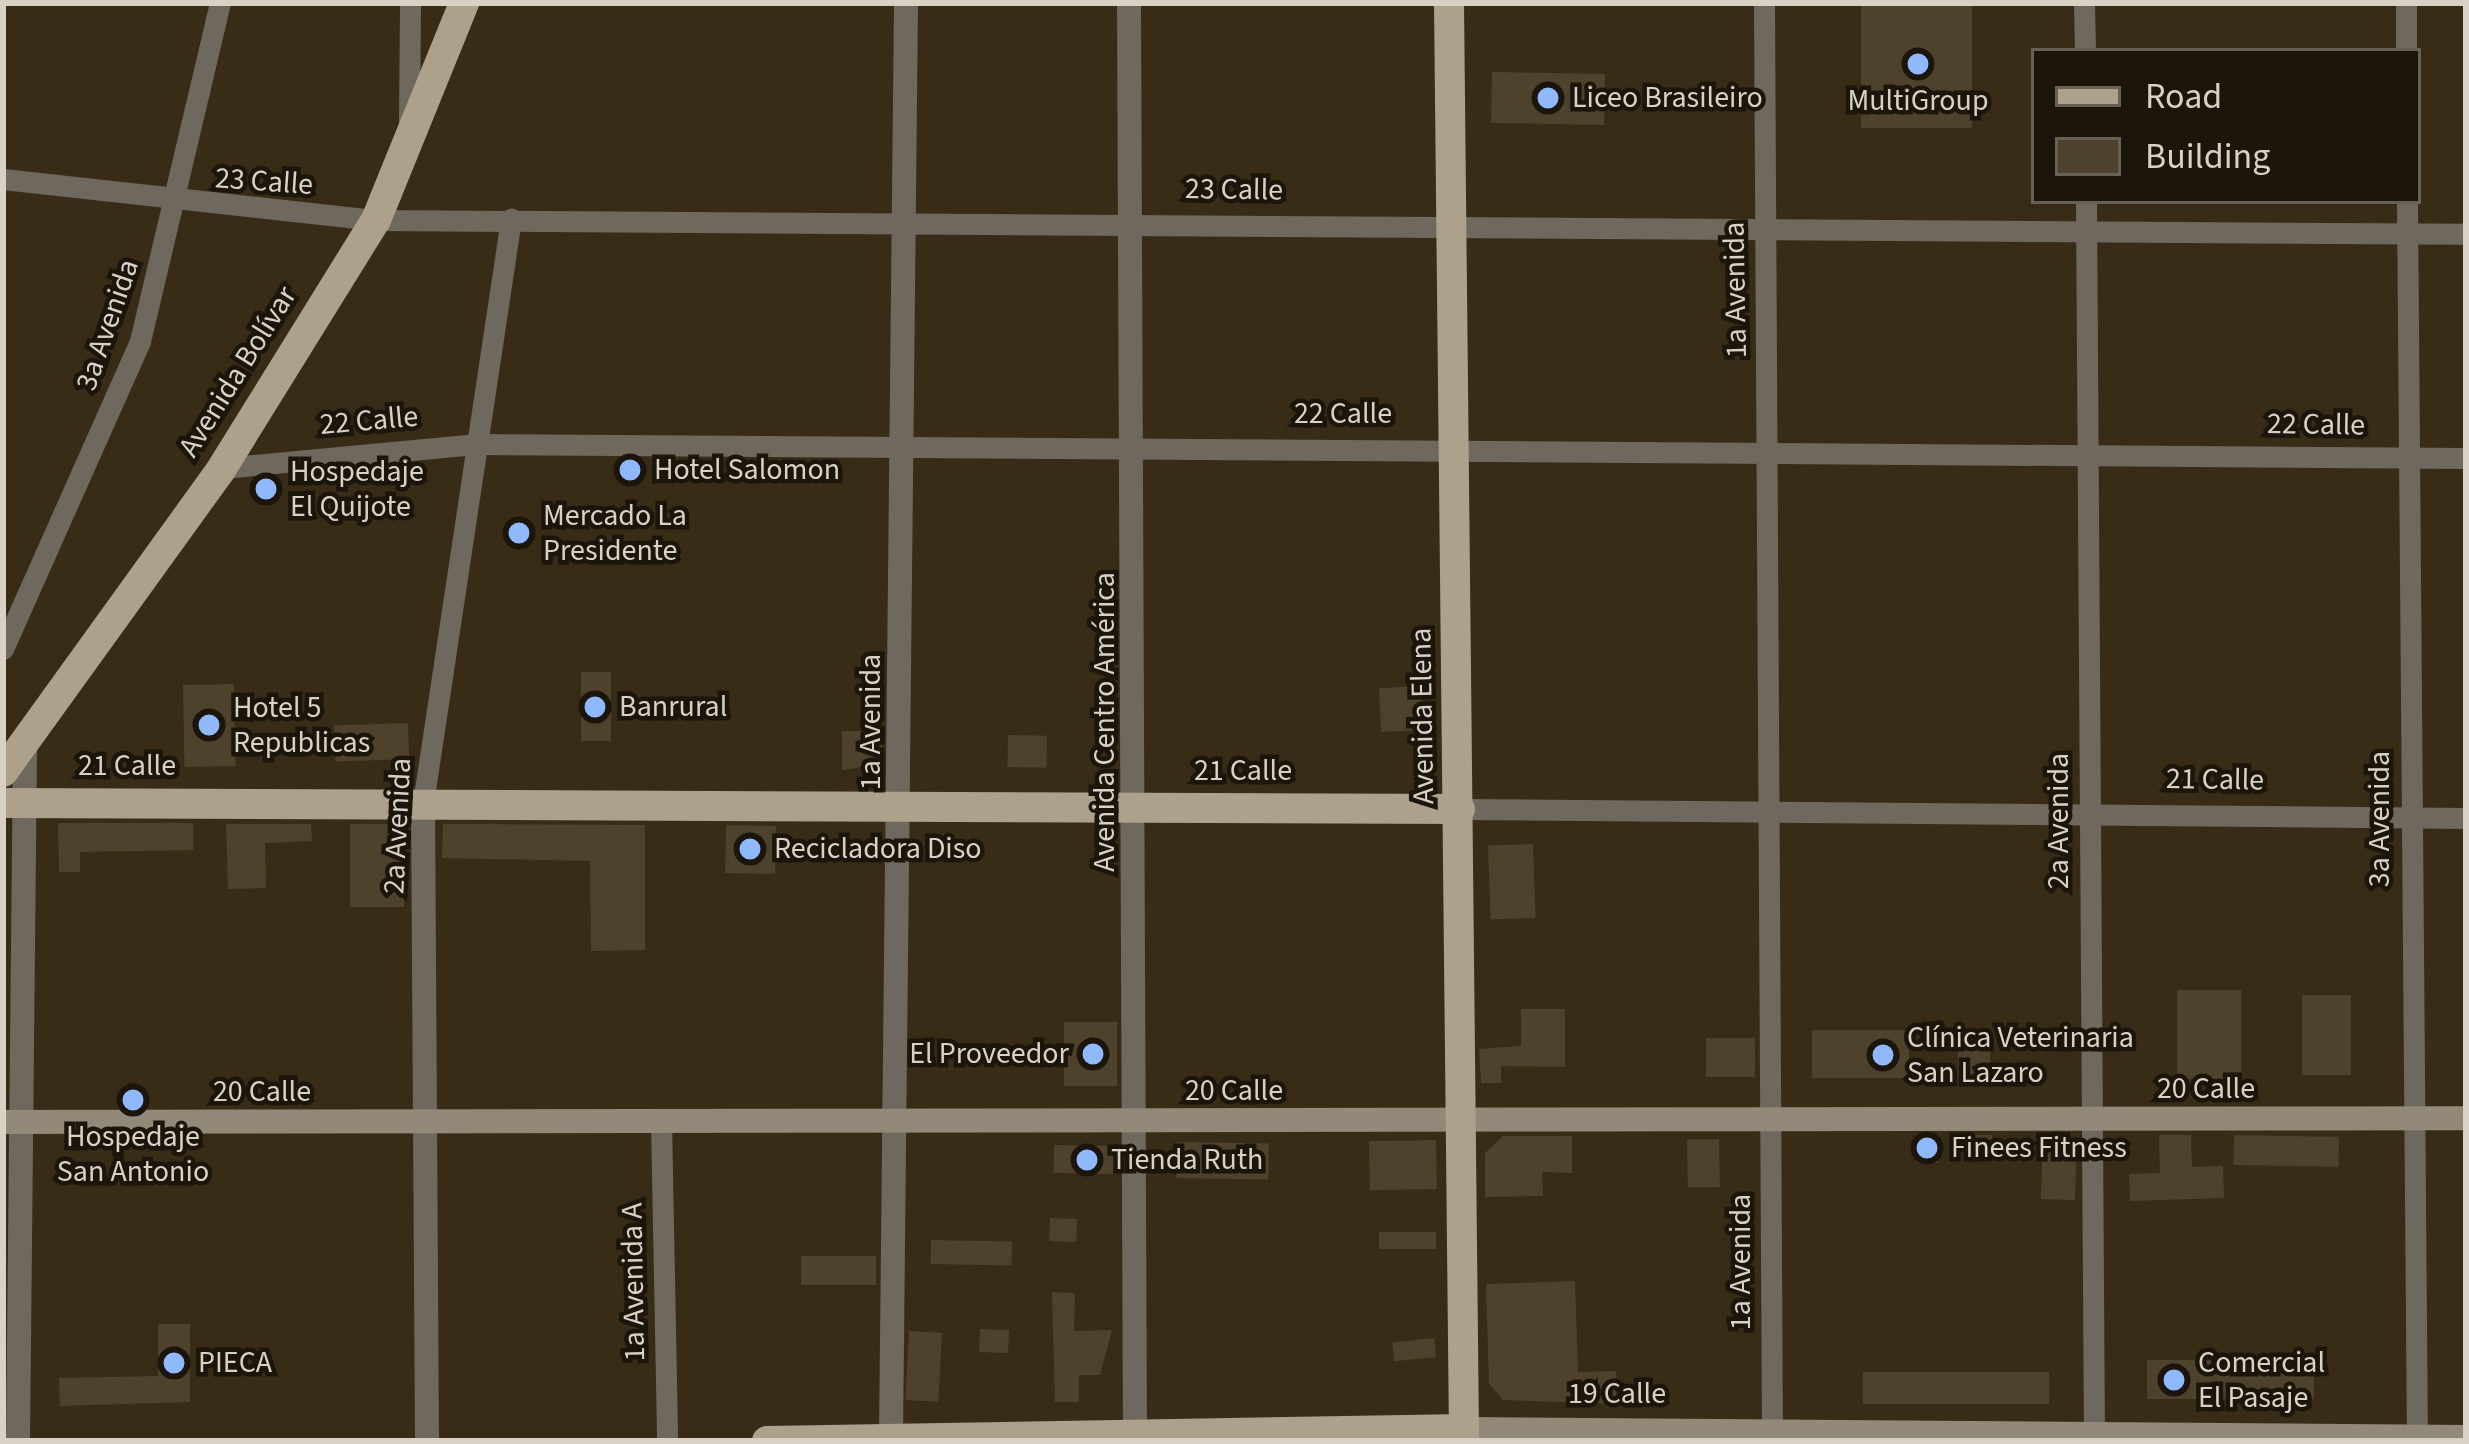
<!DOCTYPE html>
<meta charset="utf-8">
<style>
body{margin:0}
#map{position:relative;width:2469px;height:1444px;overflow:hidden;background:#382c16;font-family:"Source Sans 3",sans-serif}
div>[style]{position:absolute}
.building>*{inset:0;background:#4f422c;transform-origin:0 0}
.minor>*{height:21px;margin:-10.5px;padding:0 10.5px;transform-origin:10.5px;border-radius:10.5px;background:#6e685e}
.tertiary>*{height:24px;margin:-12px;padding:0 12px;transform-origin:12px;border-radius:12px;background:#6e685e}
.secondary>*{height:24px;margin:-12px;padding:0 12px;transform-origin:12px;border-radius:12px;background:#928978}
.primary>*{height:30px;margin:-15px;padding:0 15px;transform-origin:15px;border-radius:15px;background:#aea18c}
.dots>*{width:33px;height:33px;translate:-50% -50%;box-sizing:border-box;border:6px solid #1b150c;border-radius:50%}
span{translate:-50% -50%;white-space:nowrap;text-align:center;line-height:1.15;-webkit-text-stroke:9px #1b150c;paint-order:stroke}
.poi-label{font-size:30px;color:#d8d1c4}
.left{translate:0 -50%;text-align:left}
.right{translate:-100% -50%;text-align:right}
.street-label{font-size:30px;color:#d8d1c4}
.frame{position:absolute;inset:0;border:6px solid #d8d1c4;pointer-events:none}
.legend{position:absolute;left:2031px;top:48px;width:390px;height:156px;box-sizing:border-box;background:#1b150c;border:3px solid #676056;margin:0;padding:15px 21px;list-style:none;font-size:36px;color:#d8d1c4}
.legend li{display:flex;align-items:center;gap:24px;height:60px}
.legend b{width:60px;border:3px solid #676056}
</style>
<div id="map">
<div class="building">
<div style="left:1861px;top:3px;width:111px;height:125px"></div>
<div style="left:1492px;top:72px;width:113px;height:51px;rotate:1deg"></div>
<div style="left:581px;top:672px;width:30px;height:69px"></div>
<div style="left:234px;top:684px;width:82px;height:51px;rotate:89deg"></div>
<div style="left:1420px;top:686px;width:44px;height:41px;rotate:87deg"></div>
<div style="left:408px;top:723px;width:36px;height:74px;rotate:88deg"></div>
<div style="clip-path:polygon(842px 731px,882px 731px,882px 764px,842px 770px)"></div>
<div style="left:1008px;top:735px;width:39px;height:32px;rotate:1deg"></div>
<div style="clip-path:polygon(58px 823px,193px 823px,193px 850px,80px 852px,80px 872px,59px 872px)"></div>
<div style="clip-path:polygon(226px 824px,311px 824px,312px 841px,265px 843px,266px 888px,228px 889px)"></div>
<div style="left:350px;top:824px;width:54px;height:83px"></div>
<div style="clip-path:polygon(443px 824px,645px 825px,645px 950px,591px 951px,590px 861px,442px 858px)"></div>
<div style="left:726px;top:825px;width:50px;height:48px;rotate:1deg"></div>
<div style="left:1533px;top:844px;width:74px;height:45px;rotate:88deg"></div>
<div style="left:2177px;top:990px;width:64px;height:89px"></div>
<div style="left:2351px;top:995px;width:80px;height:49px;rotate:90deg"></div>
<div style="clip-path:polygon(1521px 1009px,1565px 1009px,1565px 1067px,1501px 1066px,1501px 1083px,1481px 1083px,1479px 1049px,1521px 1046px)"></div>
<div style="left:1117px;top:1022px;width:64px;height:53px;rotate:90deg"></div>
<div style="left:1909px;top:1030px;width:48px;height:97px;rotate:90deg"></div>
<div style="left:1958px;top:1033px;width:32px;height:41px"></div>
<div style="left:1755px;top:1038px;width:39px;height:49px;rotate:90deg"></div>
<div style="left:1917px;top:1135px;width:21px;height:28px"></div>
<div style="left:1972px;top:1135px;width:20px;height:26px"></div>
<div style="clip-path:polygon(2159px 1135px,2191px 1135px,2192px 1167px,2223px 1166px,2224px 1198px,2130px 1201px,2129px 1174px,2160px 1173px)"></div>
<div style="left:2234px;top:1135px;width:105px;height:30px;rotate:1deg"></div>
<div style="clip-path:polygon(1503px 1136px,1572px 1136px,1572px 1173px,1542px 1172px,1543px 1196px,1485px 1197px,1485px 1153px)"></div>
<div style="left:2043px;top:1138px;width:34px;height:61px;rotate:2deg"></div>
<div style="left:1719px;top:1139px;width:48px;height:32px;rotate:89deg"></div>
<div style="left:1436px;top:1140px;width:49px;height:67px;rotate:89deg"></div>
<div style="left:1177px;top:1142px;width:92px;height:36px;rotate:1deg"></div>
<div style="left:1054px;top:1145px;width:63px;height:28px;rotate:1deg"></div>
<div style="left:1050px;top:1218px;width:27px;height:23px;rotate:2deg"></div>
<div style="left:1436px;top:1232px;width:17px;height:57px;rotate:90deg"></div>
<div style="left:931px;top:1240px;width:81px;height:24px;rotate:1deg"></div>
<div style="left:876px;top:1256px;width:29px;height:75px;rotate:90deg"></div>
<div style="clip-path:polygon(1575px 1281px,1578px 1372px,1616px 1371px,1617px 1404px,1503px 1400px,1489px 1384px,1486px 1284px)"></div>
<div style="clip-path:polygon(1052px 1292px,1075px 1293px,1074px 1331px,1112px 1330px,1100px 1375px,1079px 1375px,1079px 1402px,1055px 1402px)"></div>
<div style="clip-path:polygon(158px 1324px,190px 1324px,190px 1402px,60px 1406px,59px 1378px,158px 1376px)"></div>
<div style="left:980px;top:1329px;width:29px;height:23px;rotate:2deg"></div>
<div style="left:909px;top:1331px;width:33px;height:69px;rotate:3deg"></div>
<div style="left:1434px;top:1338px;width:19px;height:42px;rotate:84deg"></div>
<div style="left:2147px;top:1360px;width:167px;height:39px"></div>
<div style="left:2049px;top:1372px;width:32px;height:186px;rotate:90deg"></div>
</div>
<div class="minor">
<div style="left:1764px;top:3px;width:1438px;rotate:89.68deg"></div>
<div style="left:2084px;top:3px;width:48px;rotate:88.8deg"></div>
<div style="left:2406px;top:3px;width:48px;rotate:90deg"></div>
<div style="left:409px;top:122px;width:119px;rotate:-89.5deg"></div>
<div style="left:3px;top:179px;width:375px;rotate:6.3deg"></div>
<div style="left:376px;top:220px;width:2090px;rotate:0.38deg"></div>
<div style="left:2086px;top:201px;width:1240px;rotate:89.63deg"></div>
<div style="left:2407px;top:201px;width:1236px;rotate:89.54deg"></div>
<div style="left:222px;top:468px;width:254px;rotate:-5.4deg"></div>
<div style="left:475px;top:444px;width:1991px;rotate:0.4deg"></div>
<div style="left:3px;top:649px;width:337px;rotate:-66deg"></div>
<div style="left:140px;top:341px;width:347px;rotate:-76.7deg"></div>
<div style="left:423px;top:803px;width:591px;rotate:-81.43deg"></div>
<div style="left:1460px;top:809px;width:1006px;rotate:0.51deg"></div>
<div style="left:661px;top:1121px;width:320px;rotate:88.9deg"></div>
</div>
<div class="tertiary">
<div style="left:1129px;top:3px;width:1430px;rotate:89.76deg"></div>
<div style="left:423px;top:803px;width:638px;rotate:89.64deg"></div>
<div style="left:891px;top:1436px;width:1433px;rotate:-89.4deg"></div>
<div style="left:18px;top:1441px;width:688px;rotate:-89.42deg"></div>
</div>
<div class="secondary">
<div style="left:3px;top:1122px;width:2463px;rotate:-0.09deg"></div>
<div style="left:1464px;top:1429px;width:1002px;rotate:0.46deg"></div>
</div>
<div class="primary">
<div style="left:1449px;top:3px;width:1438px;rotate:89.4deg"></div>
<div style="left:3px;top:772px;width:375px;rotate:-54.2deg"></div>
<div style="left:222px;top:468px;width:292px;rotate:-58.2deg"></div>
<div style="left:376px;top:220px;width:234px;rotate:-67.9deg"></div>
<div style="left:3px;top:803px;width:1457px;rotate:0.24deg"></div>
<div style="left:767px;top:1441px;width:697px;rotate:-0.99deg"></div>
</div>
<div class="dots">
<div style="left:1918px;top:64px;background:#90b8fd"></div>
<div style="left:1548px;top:98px;background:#90b8fd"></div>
<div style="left:630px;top:470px;background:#90b8fd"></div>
<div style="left:266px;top:489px;background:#90b8fd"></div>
<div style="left:519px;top:533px;background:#90b8fd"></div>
<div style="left:595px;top:707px;background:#90b8fd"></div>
<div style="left:209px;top:725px;background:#90b8fd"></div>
<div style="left:750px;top:849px;background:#90b8fd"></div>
<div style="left:1093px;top:1054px;background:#90b8fd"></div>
<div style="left:1883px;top:1055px;background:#90b8fd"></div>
<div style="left:133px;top:1100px;background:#90b8fd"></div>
<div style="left:1927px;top:1148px;background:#90b8fd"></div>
<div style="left:1087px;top:1160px;background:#90b8fd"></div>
<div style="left:174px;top:1363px;background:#90b8fd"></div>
<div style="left:2174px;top:1380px;background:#90b8fd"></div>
</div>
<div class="poi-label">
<span class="left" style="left:1572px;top:98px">Liceo Brasileiro</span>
<span style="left:1918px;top:101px">MultiGroup</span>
<span class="left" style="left:654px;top:470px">Hotel Salomon</span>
<span class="left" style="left:290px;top:489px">Hospedaje<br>El Quijote</span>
<span class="left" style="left:543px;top:533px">Mercado La<br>Presidente</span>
<span class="left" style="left:619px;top:707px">Banrural</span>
<span class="left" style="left:233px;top:725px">Hotel 5<br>Republicas</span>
<span class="left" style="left:774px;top:849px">Recicladora Diso</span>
<span class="left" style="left:1907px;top:1055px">Clínica Veterinaria<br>San Lazaro</span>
<span class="right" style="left:1069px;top:1054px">El Proveedor</span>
<span style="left:133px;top:1154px">Hospedaje<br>San Antonio</span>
<span class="left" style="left:1951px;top:1148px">Finees Fitness</span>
<span class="left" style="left:1111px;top:1160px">Tienda Ruth</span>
<span class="left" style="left:198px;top:1363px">PIECA</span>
<span class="left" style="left:2198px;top:1380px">Comercial<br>El Pasaje</span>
</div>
<div class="street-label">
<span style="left:264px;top:182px;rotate:4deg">23 Calle</span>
<span style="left:1234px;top:190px;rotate:1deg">23 Calle</span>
<span style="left:1736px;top:290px;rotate:-91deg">1a Avenida</span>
<span style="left:108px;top:325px;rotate:-71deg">3a Avenida</span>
<span style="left:238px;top:372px;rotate:-58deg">Avenida Bolívar</span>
<span style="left:1343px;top:414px">22 Calle</span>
<span style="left:369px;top:421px;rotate:-5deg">22 Calle</span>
<span style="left:2316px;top:425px;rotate:1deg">22 Calle</span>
<span style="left:1423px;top:716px;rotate:-91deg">Avenida Elena</span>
<span style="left:871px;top:722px;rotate:-90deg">1a Avenida</span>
<span style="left:1105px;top:722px;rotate:-90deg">Avenida Centro América</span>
<span style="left:127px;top:766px">21 Calle</span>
<span style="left:1243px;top:771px">21 Calle</span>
<span style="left:2215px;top:780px;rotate:1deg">21 Calle</span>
<span style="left:2380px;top:819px;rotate:-90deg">3a Avenida</span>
<span style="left:2059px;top:821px;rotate:-90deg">2a Avenida</span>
<span style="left:398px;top:826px;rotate:-87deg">2a Avenida</span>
<span style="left:2206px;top:1089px">20 Calle</span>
<span style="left:1234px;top:1091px">20 Calle</span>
<span style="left:262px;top:1092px">20 Calle</span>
<span style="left:1741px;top:1262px;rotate:-90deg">1a Avenida</span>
<span style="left:634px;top:1282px;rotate:-91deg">1a Avenida A</span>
<span style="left:1617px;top:1394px">19 Calle</span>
</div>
<div class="frame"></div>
<ul class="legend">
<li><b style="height:15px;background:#aea18c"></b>Road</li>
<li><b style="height:33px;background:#4f422c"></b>Building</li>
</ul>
</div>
